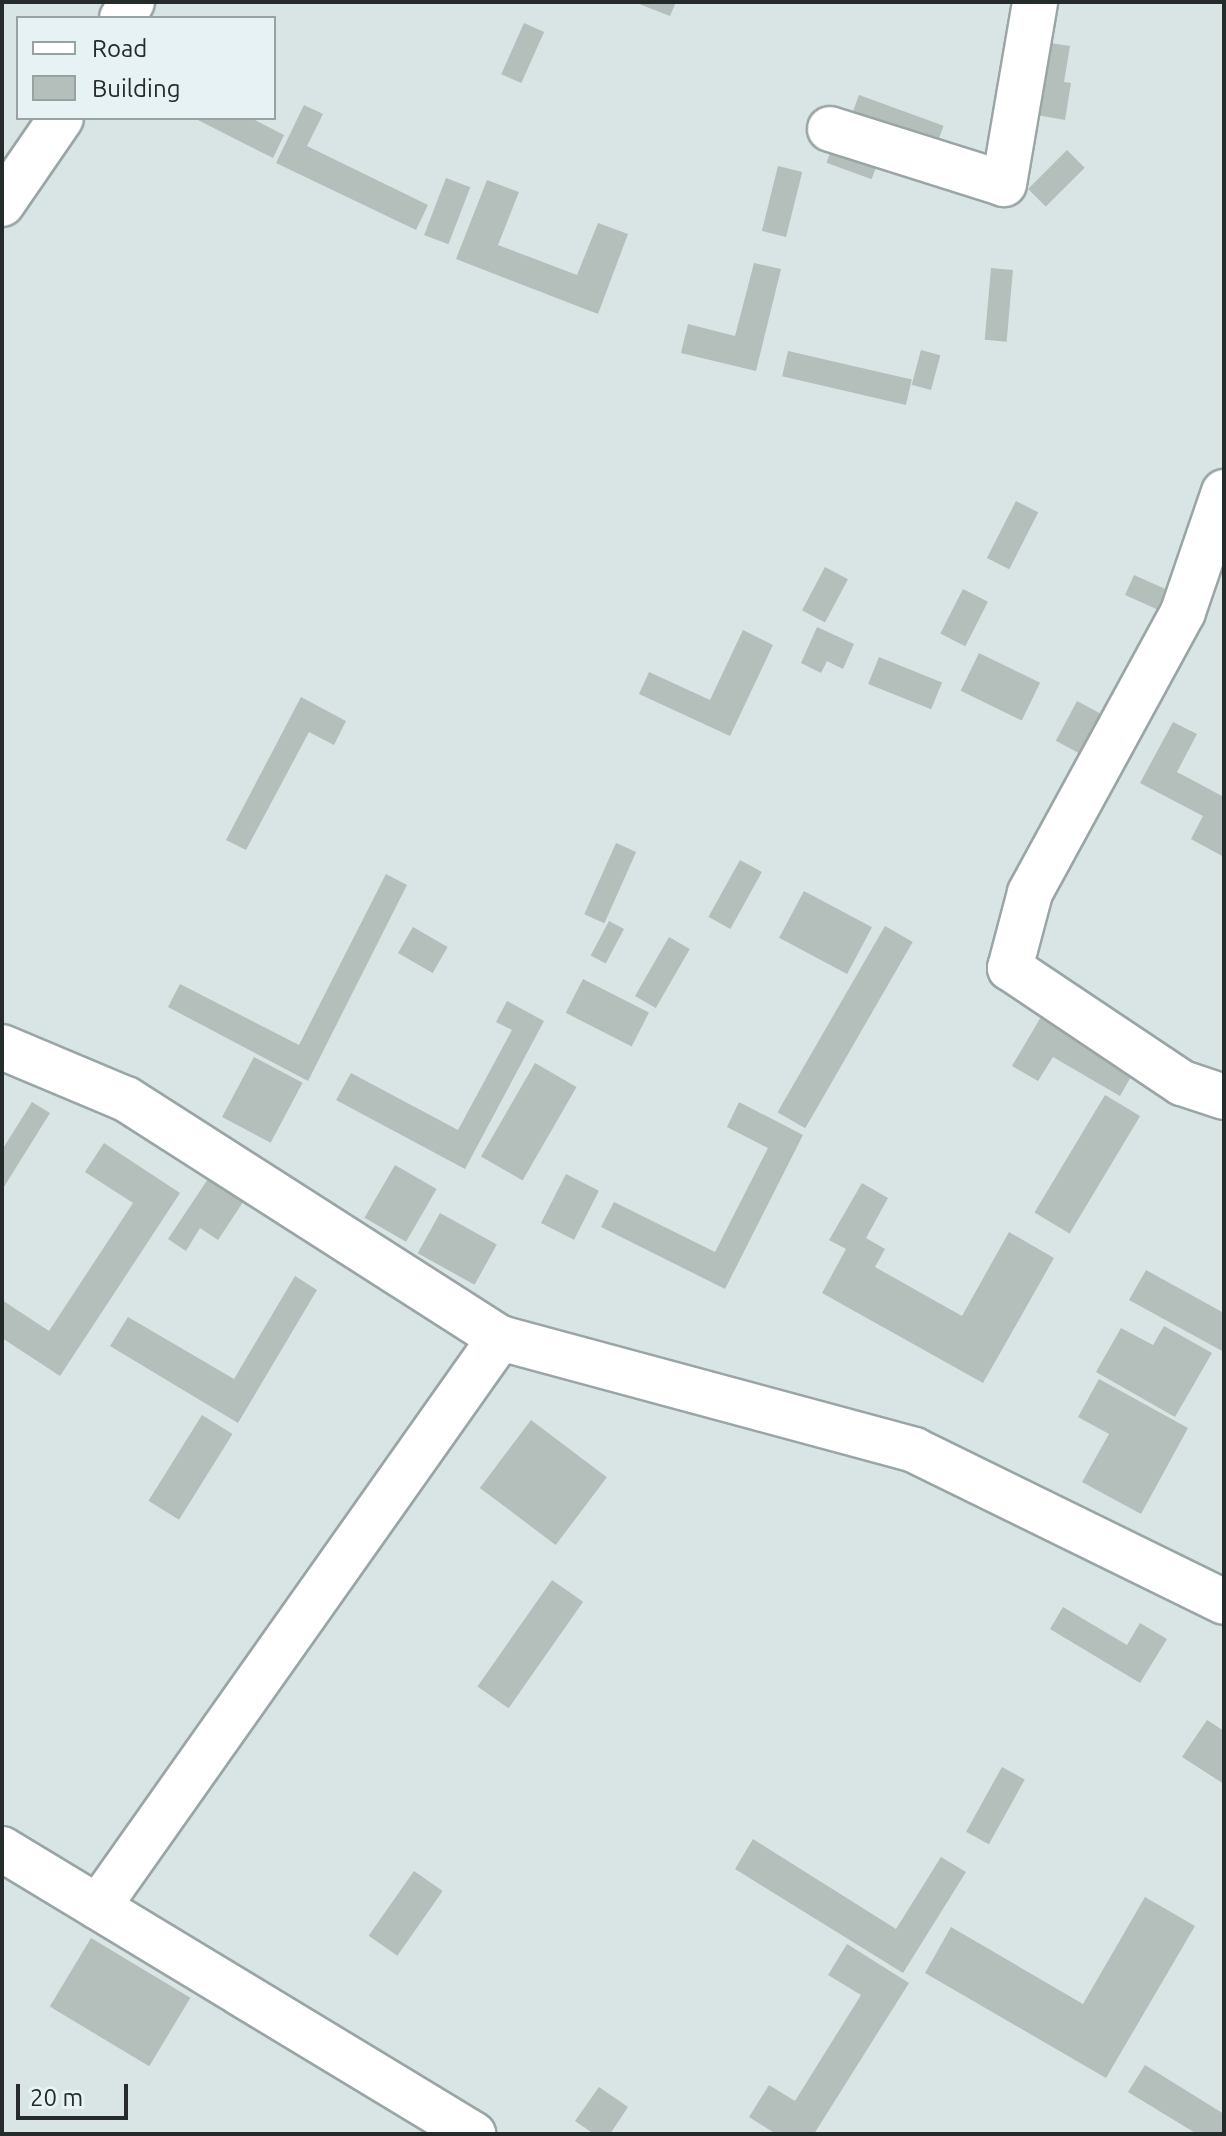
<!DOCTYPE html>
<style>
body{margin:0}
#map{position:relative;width:1226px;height:2136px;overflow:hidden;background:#d9e4e5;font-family:Ubuntu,sans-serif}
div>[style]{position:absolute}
.building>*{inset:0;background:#b4beba;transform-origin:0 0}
.roads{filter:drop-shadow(2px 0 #9aa5a6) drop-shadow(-2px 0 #9aa5a6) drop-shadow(0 2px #9aa5a6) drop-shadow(0 -2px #9aa5a6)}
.minor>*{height:44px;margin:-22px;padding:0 22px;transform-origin:22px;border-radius:22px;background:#fff}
span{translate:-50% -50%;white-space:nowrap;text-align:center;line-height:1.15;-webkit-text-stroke:6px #e6f2f3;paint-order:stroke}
.frame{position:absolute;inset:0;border:4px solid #252a2a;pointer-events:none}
.legend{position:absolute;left:16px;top:16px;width:260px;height:104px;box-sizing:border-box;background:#e6f2f3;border:2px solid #99a2a3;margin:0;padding:10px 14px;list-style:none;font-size:24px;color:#252a2a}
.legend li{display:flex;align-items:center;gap:16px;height:40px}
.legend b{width:40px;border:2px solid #99a2a3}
.scale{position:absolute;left:16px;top:2084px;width:112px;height:36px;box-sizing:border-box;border:4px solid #252a2a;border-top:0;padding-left:10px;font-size:24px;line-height:28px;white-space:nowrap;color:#252a2a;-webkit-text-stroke:6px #e6f2f3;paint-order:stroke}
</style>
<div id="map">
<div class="building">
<div style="clip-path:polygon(634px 2px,676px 2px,670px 16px)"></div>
<div style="left:524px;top:23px;width:22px;height:56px;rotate:24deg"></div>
<div style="clip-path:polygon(1050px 43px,1070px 46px,1064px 82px,1071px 83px,1065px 120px,1037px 115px)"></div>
<div style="left:859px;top:95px;width:90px;height:26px;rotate:20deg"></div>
<div style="clip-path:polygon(304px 105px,323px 114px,307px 146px,428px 205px,416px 230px,276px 163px)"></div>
<div style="clip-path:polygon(194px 118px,251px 118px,284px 135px,273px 158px)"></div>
<div style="left:833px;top:145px;width:48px;height:19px;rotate:20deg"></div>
<div style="left:1067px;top:150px;width:25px;height:55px;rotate:45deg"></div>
<div style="left:778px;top:166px;width:25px;height:67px;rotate:14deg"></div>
<div style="left:446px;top:178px;width:26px;height:61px;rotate:21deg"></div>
<div style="clip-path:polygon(487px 180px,519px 192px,498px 245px,577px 275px,598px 223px,628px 234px,598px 314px,456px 259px)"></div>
<div style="clip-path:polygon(754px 263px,781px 269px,756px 371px,681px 353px,688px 324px,735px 336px)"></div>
<div style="left:991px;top:268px;width:22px;height:72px;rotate:5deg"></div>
<div style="left:921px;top:350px;width:20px;height:36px;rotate:15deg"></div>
<div style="left:788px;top:351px;width:127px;height:26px;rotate:13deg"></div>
<div style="left:1016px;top:501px;width:25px;height:64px;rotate:27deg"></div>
<div style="left:825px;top:567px;width:26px;height:49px;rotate:28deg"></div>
<div style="left:1134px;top:575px;width:35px;height:22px;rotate:24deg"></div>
<div style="left:963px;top:589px;width:28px;height:50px;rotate:27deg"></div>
<div style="clip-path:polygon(817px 627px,854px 644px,843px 669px,827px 661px,821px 673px,801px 663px)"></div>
<div style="clip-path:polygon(743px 630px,773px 645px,730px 736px,639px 694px,649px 672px,710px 700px)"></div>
<div style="left:979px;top:653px;width:68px;height:42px;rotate:26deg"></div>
<div style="left:879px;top:657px;width:68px;height:29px;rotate:22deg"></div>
<div style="clip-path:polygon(301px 697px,346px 721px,334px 745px,309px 732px,246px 850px,226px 840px)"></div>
<div style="left:1077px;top:701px;width:27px;height:45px;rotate:28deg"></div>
<div style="clip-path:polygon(1173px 722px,1197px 734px,1177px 772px,1224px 797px,1224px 857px,1191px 839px,1203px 816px,1140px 783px)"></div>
<div style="left:616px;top:843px;width:22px;height:78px;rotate:24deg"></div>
<div style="left:740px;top:860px;width:25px;height:65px;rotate:29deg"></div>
<div style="clip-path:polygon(386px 874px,407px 885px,308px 1081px,168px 1007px,180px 984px,299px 1045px)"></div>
<div style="left:804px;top:891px;width:77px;height:53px;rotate:28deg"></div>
<div style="left:609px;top:921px;width:17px;height:39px;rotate:28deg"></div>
<div style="left:885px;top:926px;width:32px;height:215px;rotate:30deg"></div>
<div style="left:413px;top:927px;width:40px;height:30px;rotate:30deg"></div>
<div style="left:669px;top:937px;width:24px;height:68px;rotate:30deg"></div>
<div style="left:583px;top:979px;width:74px;height:38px;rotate:27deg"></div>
<div style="clip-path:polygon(507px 1001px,544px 1021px,465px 1169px,336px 1100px,351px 1073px,458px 1130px,512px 1030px,496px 1022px)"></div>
<div style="clip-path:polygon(1048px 1005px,1141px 1059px,1120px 1096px,1053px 1057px,1038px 1081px,1012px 1066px)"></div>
<div style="left:254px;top:1057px;width:55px;height:68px;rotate:28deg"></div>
<div style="left:535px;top:1063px;width:48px;height:108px;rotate:30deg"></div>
<div style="left:1105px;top:1095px;width:41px;height:137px;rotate:31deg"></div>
<div style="clip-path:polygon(32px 1102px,50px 1113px,2px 1190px,2px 1150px)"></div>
<div style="clip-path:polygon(739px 1102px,803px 1135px,725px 1289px,601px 1227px,614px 1202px,715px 1252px,768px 1148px,727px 1127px)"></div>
<div style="clip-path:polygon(104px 1143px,180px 1193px,60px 1376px,2px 1338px,2px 1300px,49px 1331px,133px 1203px,85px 1172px)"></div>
<div style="left:395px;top:1165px;width:48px;height:61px;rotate:30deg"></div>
<div style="clip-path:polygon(214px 1170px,249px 1193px,218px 1240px,200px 1228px,186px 1251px,168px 1239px)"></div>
<div style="left:566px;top:1174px;width:37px;height:55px;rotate:27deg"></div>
<div style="clip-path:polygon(862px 1183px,888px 1198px,866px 1238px,885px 1249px,875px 1267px,962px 1316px,1009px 1232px,1054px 1258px,983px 1383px,822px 1293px,846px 1249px,829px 1240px)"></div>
<div style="left:440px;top:1213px;width:65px;height:46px;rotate:29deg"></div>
<div style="clip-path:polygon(1146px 1270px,1224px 1313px,1224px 1352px,1129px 1300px)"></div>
<div style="clip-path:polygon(295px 1276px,317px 1290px,238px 1423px,110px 1346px,128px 1317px,234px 1379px)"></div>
<div style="clip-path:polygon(1164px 1326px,1212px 1353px,1175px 1417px,1096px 1372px,1121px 1328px,1153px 1345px)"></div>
<div style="clip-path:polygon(1099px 1379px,1188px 1428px,1141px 1514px,1082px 1482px,1109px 1434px,1078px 1417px)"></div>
<div style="left:202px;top:1415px;width:36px;height:101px;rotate:32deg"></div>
<div style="left:531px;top:1420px;width:95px;height:85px;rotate:37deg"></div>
<div style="left:552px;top:1580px;width:38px;height:130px;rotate:35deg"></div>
<div style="clip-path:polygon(1063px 1607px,1127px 1645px,1140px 1623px,1167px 1639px,1140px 1683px,1050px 1629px)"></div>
<div style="clip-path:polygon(1207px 1720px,1224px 1731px,1224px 1784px,1182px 1757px)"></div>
<div style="left:1002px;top:1767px;width:26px;height:74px;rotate:29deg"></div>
<div style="clip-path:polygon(753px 1839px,896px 1929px,941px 1857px,966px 1872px,903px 1973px,735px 1869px)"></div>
<div style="left:414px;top:1871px;width:35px;height:79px;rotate:35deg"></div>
<div style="clip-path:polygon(1145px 1897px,1195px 1926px,1106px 2078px,925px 1973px,951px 1927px,1083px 2004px)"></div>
<div style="left:91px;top:1938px;width:116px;height:80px;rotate:31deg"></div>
<div style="clip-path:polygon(847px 1944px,909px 1983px,814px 2134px,776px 2134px,749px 2117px,769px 2085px,795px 2101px,861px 1995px,828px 1975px)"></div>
<div style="clip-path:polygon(1145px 2065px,1224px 2114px,1224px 2134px,1197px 2134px,1128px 2092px)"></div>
<div style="clip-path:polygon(599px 2087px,628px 2107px,610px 2134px,594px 2134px,575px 2121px)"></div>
</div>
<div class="roads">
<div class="minor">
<div style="left:122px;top:18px;width:19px;rotate:-58deg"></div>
<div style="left:830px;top:129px;width:182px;rotate:17.5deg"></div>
<div style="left:1004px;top:184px;width:185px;rotate:-80.3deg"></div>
<div style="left:2px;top:204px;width:104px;rotate:-55.5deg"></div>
<div style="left:1224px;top:492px;width:127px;rotate:108.9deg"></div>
<div style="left:1183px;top:612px;width:320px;rotate:118.6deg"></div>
<div style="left:1030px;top:893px;width:78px;rotate:104.9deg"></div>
<div style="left:1010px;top:968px;width:207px;rotate:33.8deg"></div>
<div style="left:1182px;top:1083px;width:44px;rotate:18.4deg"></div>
<div style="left:2px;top:1047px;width:134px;rotate:22.8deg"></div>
<div style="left:126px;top:1099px;width:444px;rotate:32.6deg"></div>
<div style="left:500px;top:1338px;width:429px;rotate:15.1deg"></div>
<div style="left:914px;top:1450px;width:345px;rotate:26.1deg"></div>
<div style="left:2px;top:1849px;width:551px;rotate:31.18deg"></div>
<div style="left:98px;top:1907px;width:697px;rotate:-54.76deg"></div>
</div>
</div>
<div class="frame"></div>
<ul class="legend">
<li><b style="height:10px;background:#fff"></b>Road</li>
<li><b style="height:22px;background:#b4beba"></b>Building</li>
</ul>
<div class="scale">20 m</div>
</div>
